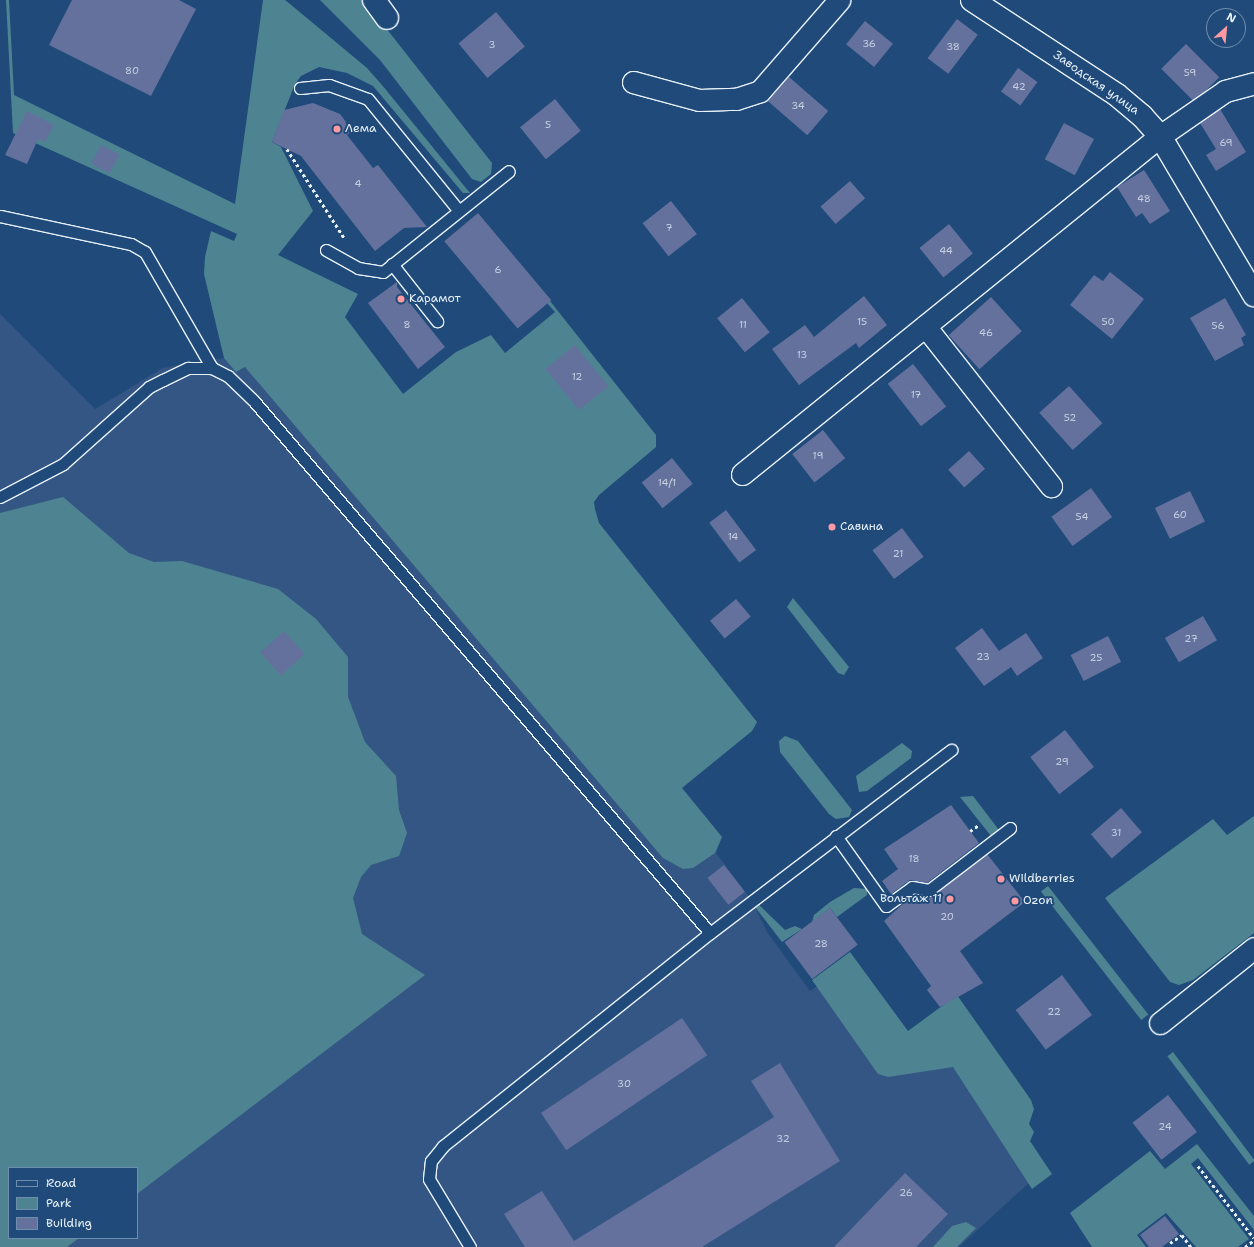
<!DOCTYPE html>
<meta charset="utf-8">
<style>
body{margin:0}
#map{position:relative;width:1254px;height:1247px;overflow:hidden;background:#1f4a7a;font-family:"Shantell Sans",sans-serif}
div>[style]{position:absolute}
.built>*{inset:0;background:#345684}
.green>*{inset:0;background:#4e8492;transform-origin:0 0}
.building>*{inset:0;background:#64719d;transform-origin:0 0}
.path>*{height:2.5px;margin-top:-1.25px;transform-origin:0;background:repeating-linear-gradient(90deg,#e8f1f8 0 3px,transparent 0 6px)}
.roads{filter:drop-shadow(1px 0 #e8f1f8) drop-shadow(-1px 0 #e8f1f8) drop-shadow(0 1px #e8f1f8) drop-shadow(0 -1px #e8f1f8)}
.service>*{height:11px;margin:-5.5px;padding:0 5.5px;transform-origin:5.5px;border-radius:5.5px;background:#1f4a7a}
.minor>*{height:21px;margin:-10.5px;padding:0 10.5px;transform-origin:10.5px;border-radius:10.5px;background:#1f4a7a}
.tertiary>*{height:22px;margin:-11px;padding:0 11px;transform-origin:11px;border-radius:11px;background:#1f4a7a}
.secondary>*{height:22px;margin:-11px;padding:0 11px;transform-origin:11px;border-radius:11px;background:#1f4a7a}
.dots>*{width:11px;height:11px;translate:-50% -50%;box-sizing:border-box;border:2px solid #1f4a7a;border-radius:50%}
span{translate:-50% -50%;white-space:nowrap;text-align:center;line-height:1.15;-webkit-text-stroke:4px #1f4a7a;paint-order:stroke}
.number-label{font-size:10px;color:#c7d1e1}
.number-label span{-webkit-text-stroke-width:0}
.street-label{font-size:12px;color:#e8f1f8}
.poi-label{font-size:12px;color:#e8f1f8}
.left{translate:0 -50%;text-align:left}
.right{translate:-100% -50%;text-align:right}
.legend{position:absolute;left:8px;top:1167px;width:130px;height:72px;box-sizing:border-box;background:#1f4a7a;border:1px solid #6f8dac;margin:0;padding:5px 7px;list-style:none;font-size:12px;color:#e8f1f8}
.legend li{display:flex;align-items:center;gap:8px;height:20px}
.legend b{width:20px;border:1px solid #6f8dac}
.north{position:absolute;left:1206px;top:8px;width:40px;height:40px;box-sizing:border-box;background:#1f4a7a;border:1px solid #6f8dac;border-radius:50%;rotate:27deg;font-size:11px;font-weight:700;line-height:16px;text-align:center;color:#e8f1f8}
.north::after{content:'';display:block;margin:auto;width:14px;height:18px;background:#ff9aa2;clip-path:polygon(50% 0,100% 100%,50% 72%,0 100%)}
</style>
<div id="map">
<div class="built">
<div style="clip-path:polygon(evenodd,0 314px,95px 409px,163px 368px,224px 358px,236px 372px,344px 317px,403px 394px,456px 352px,492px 555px,722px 837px,716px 853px,752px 901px,767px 932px,810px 991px,824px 982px,884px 1070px,955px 1057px,1032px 1180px,959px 1247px,0 1247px,0 314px,9px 1168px,137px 1168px,137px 1238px,9px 1238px,9px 1168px)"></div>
</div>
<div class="green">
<div style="clip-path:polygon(6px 0,9px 0,14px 95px,235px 204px,263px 0,285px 0,290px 4px,367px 68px,382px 85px,470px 193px,463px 193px,373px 86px,347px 73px,319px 67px,301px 76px,295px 84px,272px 142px,281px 147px,313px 211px,278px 255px,358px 294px,345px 317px,403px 394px,456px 352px,491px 335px,505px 353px,555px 312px,547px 303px,550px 301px,656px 435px,656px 447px,599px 495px,594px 502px,595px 509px,599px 523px,757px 722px,752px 731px,682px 788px,722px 837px,715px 853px,693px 868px,683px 869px,663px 858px,245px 367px,236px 372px,224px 358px,204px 274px,205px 257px,211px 231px,234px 241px,237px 234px,13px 133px)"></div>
<div style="clip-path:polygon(320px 0,364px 0,492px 163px,491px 174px,481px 182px,472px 179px,380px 60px)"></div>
<div style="clip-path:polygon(63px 497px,129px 553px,154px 562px,182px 561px,278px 589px,316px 619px,348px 657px,348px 697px,365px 742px,396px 776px,399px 810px,407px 833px,399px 856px,371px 865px,361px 877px,353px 898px,362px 934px,425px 975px,137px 1194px,137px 1168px,9px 1168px,9px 1238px,79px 1238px,67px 1247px,0 1247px,0 513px)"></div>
<div style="clip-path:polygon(793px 598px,849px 667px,844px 675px,838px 673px,787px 607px)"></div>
<div style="clip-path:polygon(785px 736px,798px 741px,852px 810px,849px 817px,836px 819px,829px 814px,780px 752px,779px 741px)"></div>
<div style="clip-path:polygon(902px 743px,912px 751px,911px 758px,867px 791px,859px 792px,856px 776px)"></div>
<div style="clip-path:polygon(973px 796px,999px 830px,991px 836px,960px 797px)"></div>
<div style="clip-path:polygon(1254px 816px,1254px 933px,1193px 980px,1179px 985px,1170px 982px,1105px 898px,1213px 819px,1227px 835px)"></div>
<div style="left:1048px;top:886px;width:163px;height:9px;rotate:52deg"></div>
<div style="clip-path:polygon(854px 888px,867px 889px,867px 895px,837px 917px,830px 908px,812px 922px,814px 915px,830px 902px)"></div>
<div style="clip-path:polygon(758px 904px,785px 930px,795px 926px,802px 929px,782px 942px,755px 907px)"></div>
<div style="clip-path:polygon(850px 952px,908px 1031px,957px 995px,1031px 1100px,1034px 1109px,1029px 1124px,1034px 1132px,1030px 1141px,1052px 1174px,1032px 1189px,953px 1067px,888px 1077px,878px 1074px,812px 980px)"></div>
<div style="left:1173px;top:1052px;width:136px;height:7px;rotate:53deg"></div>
<div style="clip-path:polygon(1197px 1144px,1254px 1216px,1254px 1230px,1198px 1158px,1191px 1164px,1249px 1239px,1238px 1247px,1196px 1247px,1166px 1213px,1137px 1235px,1146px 1247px,1092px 1247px,1070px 1213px,1150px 1151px,1165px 1169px)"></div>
<div style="clip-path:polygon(966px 1222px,976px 1228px,957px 1247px,933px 1247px,952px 1226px)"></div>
</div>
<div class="building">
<div style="clip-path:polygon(72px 0,179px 0,196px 9px,151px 96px,49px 45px)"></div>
<div style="left:496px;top:12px;width:45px;height:49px;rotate:50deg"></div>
<div style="left:957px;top:19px;width:26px;height:49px;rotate:37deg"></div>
<div style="left:865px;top:21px;width:36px;height:30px;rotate:39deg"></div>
<div style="left:1186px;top:44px;width:47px;height:35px;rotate:45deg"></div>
<div style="left:1018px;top:68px;width:24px;height:29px;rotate:36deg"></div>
<div style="left:789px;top:77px;width:52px;height:32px;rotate:41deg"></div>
<div style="left:555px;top:99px;width:41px;height:45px;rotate:51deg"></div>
<div style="clip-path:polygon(313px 103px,340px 114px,352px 130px,347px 135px,373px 168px,378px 165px,427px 227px,404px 228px,375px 251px,301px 156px,272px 142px,284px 110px)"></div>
<div style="clip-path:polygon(1220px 109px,1246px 152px,1216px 171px,1206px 155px,1216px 149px,1200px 123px)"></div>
<div style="clip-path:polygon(27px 111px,54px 125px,45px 142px,38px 139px,27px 164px,5px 155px)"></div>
<div style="left:1064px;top:123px;width:34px;height:41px;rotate:28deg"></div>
<div style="left:101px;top:145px;width:21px;height:21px;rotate:28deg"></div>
<div style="clip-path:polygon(1144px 170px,1170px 211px,1150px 224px,1142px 213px,1136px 217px,1117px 187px)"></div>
<div style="left:850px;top:181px;width:23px;height:39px;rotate:49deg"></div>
<div style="left:671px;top:201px;width:42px;height:36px;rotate:52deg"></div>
<div style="left:478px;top:213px;width:114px;height:44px;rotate:50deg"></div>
<div style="left:949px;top:224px;width:38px;height:38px;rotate:51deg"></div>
<div style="clip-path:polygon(1110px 272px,1144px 299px,1112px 339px,1070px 305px,1094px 275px,1103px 281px)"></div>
<div style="clip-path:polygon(397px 282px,397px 287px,445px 347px,418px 369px,368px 303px)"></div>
<div style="clip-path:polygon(864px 296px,887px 325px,859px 348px,856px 343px,799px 385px,772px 349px,805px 325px,814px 337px)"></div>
<div style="left:991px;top:297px;width:46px;height:57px;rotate:48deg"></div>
<div style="left:742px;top:298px;width:44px;height:32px;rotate:51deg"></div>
<div style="clip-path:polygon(1225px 298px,1246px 335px,1241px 338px,1244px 345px,1215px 361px,1190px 318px)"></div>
<div style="left:575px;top:345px;width:53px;height:38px;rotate:51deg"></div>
<div style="left:913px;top:364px;width:54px;height:32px;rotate:52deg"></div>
<div style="left:1069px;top:386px;width:50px;height:40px;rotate:48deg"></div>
<div style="left:823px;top:430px;width:36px;height:39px;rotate:52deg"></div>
<div style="left:969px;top:451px;width:24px;height:28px;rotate:48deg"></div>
<div style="left:672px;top:458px;width:33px;height:39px;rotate:51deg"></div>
<div style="left:1091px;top:488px;width:36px;height:49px;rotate:54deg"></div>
<div style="left:1190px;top:491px;width:34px;height:39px;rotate:64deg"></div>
<div style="left:726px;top:510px;width:50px;height:21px;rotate:53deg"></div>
<div style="left:902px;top:528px;width:36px;height:37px;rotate:53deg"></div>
<div style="left:736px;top:599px;width:23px;height:34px;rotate:50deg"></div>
<div style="left:1203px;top:616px;width:28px;height:44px;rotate:60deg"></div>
<div style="clip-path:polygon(982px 628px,999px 651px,1026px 633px,1043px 658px,1017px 676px,1011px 667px,984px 686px,955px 648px)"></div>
<div style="left:284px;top:631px;width:31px;height:32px;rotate:48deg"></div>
<div style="left:1108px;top:636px;width:29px;height:42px;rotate:63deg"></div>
<div style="left:1065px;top:730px;width:47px;height:44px;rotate:52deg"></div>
<div style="clip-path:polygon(951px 805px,979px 843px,927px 883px,910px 880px,891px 894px,882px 881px,898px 869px,884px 849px)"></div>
<div style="left:1121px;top:808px;width:32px;height:40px;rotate:49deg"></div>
<div style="clip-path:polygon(987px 854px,1025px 902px,960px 951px,983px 983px,940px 1007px,927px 990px,931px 986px,884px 921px,914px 894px,933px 896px)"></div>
<div style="left:724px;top:865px;width:34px;height:21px;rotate:52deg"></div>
<div style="left:830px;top:908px;width:46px;height:57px;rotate:53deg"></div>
<div style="left:1062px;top:975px;width:50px;height:58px;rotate:53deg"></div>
<div style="left:682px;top:1018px;width:45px;height:170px;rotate:56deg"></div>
<div style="clip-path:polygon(780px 1063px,840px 1161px,702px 1247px,525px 1247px,504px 1214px,542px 1191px,574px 1241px,774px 1117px,751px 1081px)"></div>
<div style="left:1168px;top:1095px;width:47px;height:45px;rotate:52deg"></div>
<div style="clip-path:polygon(905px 1173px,948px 1214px,916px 1247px,834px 1247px)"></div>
<div style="clip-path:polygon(1165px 1216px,1179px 1234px,1162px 1247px,1149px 1247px,1140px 1235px)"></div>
</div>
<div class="path">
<div style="left:287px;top:149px;width:107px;rotate:57.2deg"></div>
<div style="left:970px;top:831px;width:11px;rotate:-34deg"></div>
<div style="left:1198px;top:1166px;width:91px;rotate:52.1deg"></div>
<div style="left:1170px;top:1243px;width:14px;rotate:-34deg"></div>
<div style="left:1182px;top:1235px;width:15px;rotate:53deg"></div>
<div style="left:1245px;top:1247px;width:11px;rotate:-38deg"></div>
</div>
<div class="roads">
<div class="service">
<div style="left:300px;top:88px;width:29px;rotate:-6deg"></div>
<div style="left:329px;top:85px;width:41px;rotate:19.7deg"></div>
<div style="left:368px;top:99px;width:144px;rotate:50.9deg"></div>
<div style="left:0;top:216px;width:134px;rotate:12.1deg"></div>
<div style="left:131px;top:244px;width:16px;rotate:30deg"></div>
<div style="left:145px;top:252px;width:134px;rotate:60deg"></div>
<div style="left:326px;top:250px;width:37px;rotate:29deg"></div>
<div style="left:358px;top:268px;width:25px;rotate:9deg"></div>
<div style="left:383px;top:272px;width:161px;rotate:-38.7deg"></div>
<div style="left:392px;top:264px;width:73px;rotate:51.7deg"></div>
<div style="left:0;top:497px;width:71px;rotate:-27.6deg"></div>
<div style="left:63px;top:464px;width:115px;rotate:-41.8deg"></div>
<div style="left:149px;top:387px;width:16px;rotate:-27deg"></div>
<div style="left:163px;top:380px;width:28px;rotate:-26deg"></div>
<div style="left:188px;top:368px;width:24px"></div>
<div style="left:212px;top:368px;width:18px;rotate:27deg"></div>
<div style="left:228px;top:376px;width:35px;rotate:44deg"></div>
<div style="left:253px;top:400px;width:702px;rotate:49.39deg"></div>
<div style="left:836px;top:836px;width:86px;rotate:54.5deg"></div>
<div style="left:886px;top:906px;width:32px;rotate:-36deg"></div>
<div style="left:912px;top:887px;width:17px;rotate:10deg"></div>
<div style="left:929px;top:890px;width:102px;rotate:-37.4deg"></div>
<div style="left:470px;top:1247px;width:79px;rotate:-121.1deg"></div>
<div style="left:429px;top:1179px;width:18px;rotate:-84deg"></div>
<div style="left:431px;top:1161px;width:19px;rotate:-51deg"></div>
<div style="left:443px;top:1146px;width:342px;rotate:-38.6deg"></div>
<div style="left:710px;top:933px;width:303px;rotate:-37.2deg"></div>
</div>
<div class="minor">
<div style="left:633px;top:82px;width:68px;rotate:15.3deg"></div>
<div style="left:699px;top:100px;width:37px;rotate:-2deg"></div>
<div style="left:736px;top:99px;width:25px;rotate:-18deg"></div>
<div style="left:760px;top:91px;width:121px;rotate:-49deg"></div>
<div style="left:925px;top:326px;width:204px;rotate:51.8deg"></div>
<div style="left:742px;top:474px;width:538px;rotate:-38.96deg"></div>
<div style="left:1160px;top:136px;width:79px;rotate:-34.7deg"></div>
<div style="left:1225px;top:91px;width:30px;rotate:-15deg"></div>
<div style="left:1160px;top:1023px;width:120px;rotate:-38.6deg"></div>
</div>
<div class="tertiary">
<div style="left:972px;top:0;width:173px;rotate:33.2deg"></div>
<div style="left:1117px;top:95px;width:33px;rotate:40deg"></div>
<div style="left:1142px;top:116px;width:27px;rotate:48deg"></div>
<div style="left:1160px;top:136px;width:185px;rotate:59.4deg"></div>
</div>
<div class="secondary">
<div style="left:374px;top:0;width:22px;rotate:54deg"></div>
</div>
</div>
<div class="dots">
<div style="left:337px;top:129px;background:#ff9aa2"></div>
<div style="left:401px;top:299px;background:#ff9aa2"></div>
<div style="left:832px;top:527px;background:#ff9aa2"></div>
<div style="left:1001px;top:879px;background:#ff9aa2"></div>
<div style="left:950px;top:899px;background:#ff9aa2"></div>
<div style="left:1015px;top:901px;background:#ff9aa2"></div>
</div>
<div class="number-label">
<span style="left:869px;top:44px">36</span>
<span style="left:492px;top:45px">3</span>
<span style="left:953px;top:47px">38</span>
<span style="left:132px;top:71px">80</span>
<span style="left:1190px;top:73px">59</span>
<span style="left:1019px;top:87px">42</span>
<span style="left:798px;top:106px">34</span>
<span style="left:548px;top:125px">5</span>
<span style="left:1226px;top:143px">69</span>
<span style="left:358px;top:184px">4</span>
<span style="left:1144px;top:199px">48</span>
<span style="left:669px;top:228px">7</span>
<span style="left:946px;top:251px">44</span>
<span style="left:498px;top:270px">6</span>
<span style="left:862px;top:322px">15</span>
<span style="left:1108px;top:322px">50</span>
<span style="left:407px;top:325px">8</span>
<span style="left:743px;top:325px">11</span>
<span style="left:1218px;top:326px">56</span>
<span style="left:986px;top:333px">46</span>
<span style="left:802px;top:355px">13</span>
<span style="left:577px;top:377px">12</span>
<span style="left:916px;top:395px">17</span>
<span style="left:1070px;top:418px">52</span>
<span style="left:818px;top:456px">19</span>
<span style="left:667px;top:483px">14/1</span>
<span style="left:1180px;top:515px">60</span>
<span style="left:1082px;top:517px">54</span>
<span style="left:733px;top:537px">14</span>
<span style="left:898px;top:554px">21</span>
<span style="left:1191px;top:639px">27</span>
<span style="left:983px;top:657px">23</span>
<span style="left:1096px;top:658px">25</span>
<span style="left:1062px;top:762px">29</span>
<span style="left:1116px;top:833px">31</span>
<span style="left:914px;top:859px">18</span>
<span style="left:947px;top:917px">20</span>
<span style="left:821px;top:944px">28</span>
<span style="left:1054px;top:1012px">22</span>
<span style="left:624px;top:1084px">30</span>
<span style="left:1165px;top:1127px">24</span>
<span style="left:783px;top:1139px">32</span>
<span style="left:906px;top:1193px">26</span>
</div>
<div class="street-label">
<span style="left:1096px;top:83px;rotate:35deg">Заводская улица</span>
</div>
<div class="poi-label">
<span class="left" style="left:345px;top:129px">Лема</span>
<span class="left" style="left:409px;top:299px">Карамот</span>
<span class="left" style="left:840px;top:527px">Савина</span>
<span class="left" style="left:1009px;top:879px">Wildberries</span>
<span class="right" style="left:942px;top:899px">Вольтаж 11</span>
<span class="left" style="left:1023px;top:901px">Ozon</span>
</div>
<ul class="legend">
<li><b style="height:5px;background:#1f4a7a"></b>Road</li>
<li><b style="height:11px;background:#4e8492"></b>Park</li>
<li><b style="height:11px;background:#64719d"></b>Building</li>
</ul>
<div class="north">N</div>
</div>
